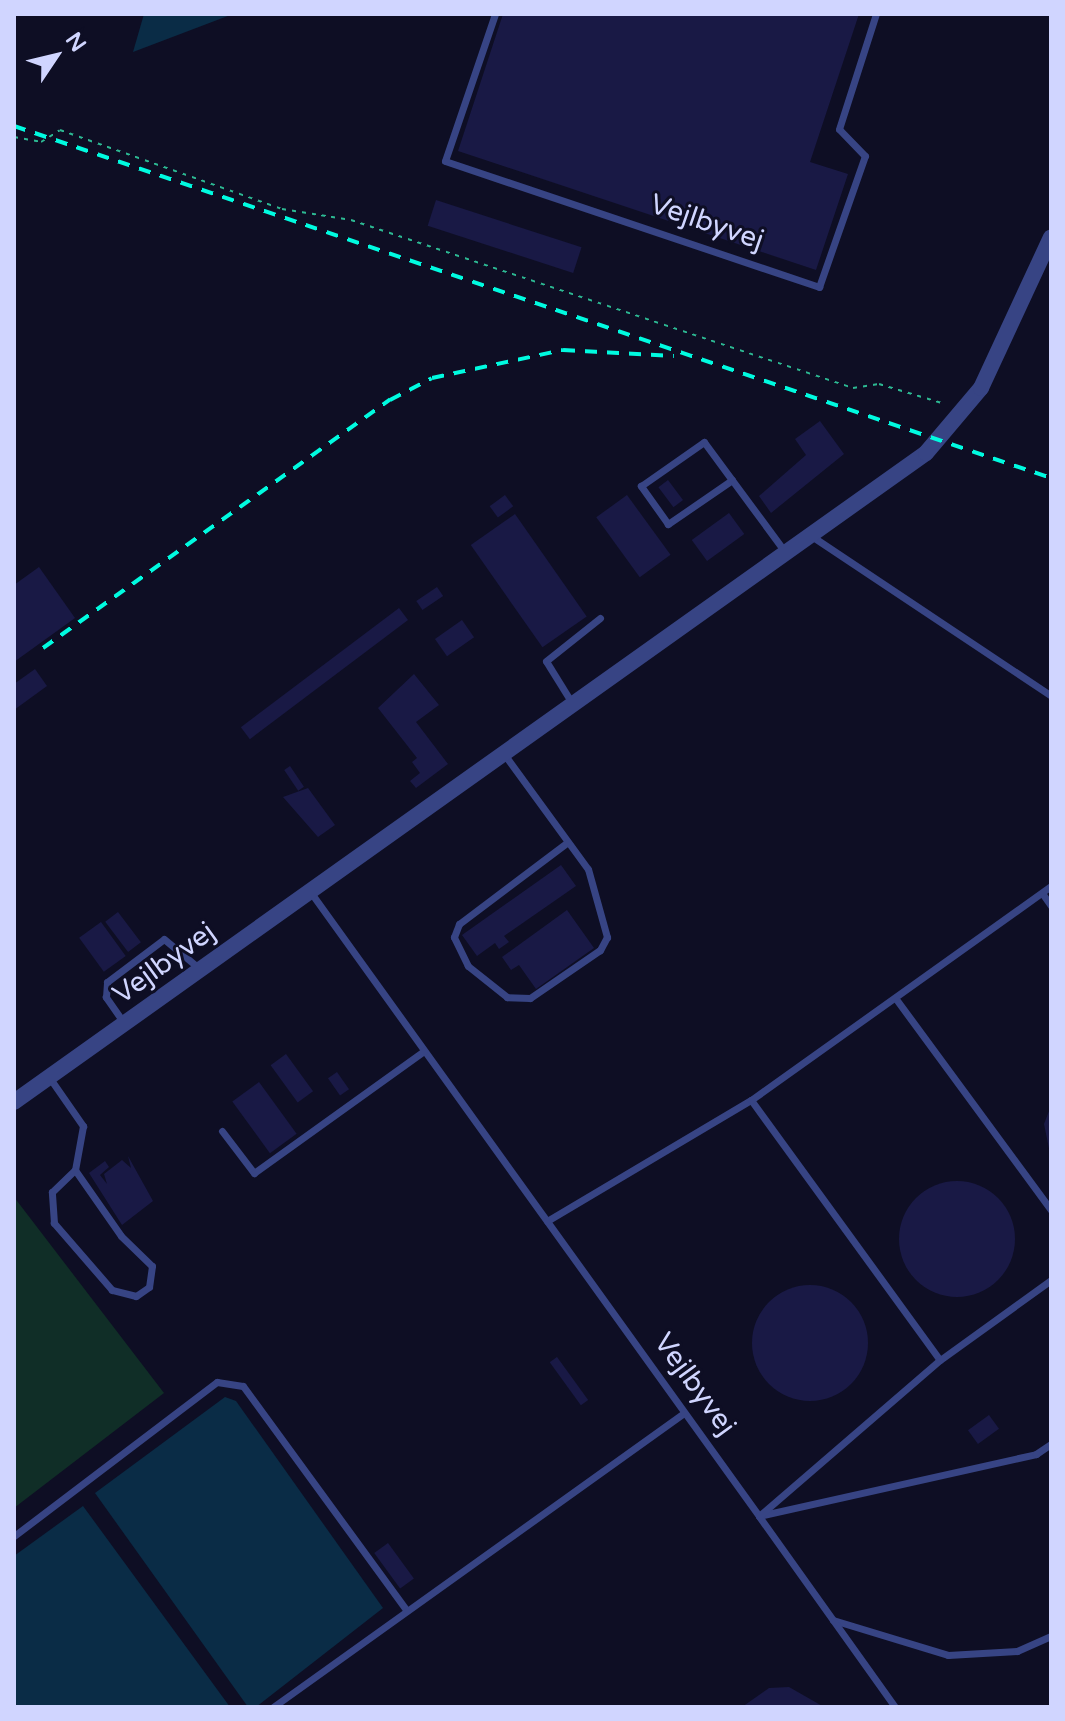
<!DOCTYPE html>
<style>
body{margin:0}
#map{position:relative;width:1065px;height:1721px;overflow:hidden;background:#0e0e24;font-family:"Varela Round",sans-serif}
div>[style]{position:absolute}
.green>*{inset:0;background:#102e27}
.water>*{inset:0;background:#0a2c46}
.building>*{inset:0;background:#191945;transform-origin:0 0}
.round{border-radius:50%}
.path>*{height:2px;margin-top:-1px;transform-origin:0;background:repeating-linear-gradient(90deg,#2cb892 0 4px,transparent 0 10px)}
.service>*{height:7px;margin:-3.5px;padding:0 3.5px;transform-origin:3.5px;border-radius:3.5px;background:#374484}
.tertiary>*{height:16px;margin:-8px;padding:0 8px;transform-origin:8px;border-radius:8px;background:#374484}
.rail>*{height:4px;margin-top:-2px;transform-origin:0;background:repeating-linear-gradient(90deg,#00fbe0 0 12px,transparent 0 22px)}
span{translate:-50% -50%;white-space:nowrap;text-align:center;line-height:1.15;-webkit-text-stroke:6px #0e0e24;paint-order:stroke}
.street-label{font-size:28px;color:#d0d5ff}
.frame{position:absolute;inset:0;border:16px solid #d0d5ff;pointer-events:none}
.north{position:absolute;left:16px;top:16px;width:80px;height:80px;-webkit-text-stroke:6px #0e0e24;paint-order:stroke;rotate:55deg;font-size:22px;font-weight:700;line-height:32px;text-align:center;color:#d0d5ff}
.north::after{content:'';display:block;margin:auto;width:28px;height:36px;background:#d0d5ff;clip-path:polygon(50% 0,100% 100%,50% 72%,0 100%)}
</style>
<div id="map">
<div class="green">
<div style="clip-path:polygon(14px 1197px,164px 1393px,14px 1508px)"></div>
</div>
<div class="water">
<div style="clip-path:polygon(144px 14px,233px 14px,133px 52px)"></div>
<div style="clip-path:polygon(225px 1397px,236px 1401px,383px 1608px,256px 1707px,248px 1707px,95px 1493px)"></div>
<div style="clip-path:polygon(83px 1506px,230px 1707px,14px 1707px,14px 1556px)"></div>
</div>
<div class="building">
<div style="clip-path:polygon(503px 14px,859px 14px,810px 162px,848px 174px,816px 270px,458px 151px)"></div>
<div style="left:436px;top:200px;width:153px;height:27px;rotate:18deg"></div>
<div style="clip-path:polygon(820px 421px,844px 454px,771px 513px,759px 496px,806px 455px,795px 439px)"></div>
<div style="left:668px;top:480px;width:25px;height:12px;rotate:53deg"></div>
<div style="left:505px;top:495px;width:14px;height:19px;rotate:54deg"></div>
<div style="left:627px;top:495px;width:74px;height:38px;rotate:54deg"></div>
<div style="left:729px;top:513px;width:26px;height:46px;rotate:54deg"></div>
<div style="left:515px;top:514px;width:125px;height:54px;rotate:55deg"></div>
<div style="clip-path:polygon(39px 567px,75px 618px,14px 662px,14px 585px)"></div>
<div style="left:437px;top:587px;width:11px;height:25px;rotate:56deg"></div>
<div style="left:399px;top:608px;width:15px;height:198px;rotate:53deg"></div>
<div style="left:462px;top:620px;width:21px;height:33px;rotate:55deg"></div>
<div style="clip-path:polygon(35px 669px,47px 686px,14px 710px,14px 684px)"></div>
<div style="clip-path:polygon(414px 674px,439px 705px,416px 722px,448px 764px,416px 788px,410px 781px,420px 773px,412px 762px,417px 758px,378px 708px)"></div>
<div style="left:290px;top:766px;width:25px;height:7px;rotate:56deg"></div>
<div style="clip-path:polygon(308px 788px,335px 825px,318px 837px,283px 797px)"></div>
<div style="clip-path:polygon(561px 865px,576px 886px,504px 936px,509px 942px,499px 949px,495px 943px,477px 956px,462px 935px)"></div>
<div style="clip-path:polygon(567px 910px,594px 948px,536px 989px,519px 965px,511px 970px,502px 957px)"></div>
<div style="left:118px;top:912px;width:38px;height:16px;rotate:53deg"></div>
<div style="left:101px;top:922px;width:42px;height:27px;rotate:54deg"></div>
<div style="left:286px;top:1054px;width:46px;height:19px;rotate:54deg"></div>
<div style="left:337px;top:1072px;width:21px;height:11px;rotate:55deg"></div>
<div style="left:259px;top:1082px;width:64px;height:33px;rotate:54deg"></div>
<div style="clip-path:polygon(1051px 1106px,1051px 1158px,1044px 1124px)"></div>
<div style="clip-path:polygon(128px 1156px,153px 1201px,122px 1225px,89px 1173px,105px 1161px,109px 1167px,100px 1175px,107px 1184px,104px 1174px,122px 1160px,131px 1168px)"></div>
<div class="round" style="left:899px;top:1181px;width:116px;height:116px"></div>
<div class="round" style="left:752px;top:1285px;width:116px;height:116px"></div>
<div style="left:557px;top:1357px;width:53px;height:9px;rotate:54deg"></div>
<div style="left:989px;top:1415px;width:17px;height:26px;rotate:54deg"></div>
<div style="left:388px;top:1543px;width:44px;height:17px;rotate:54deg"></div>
<div style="clip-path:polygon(789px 1687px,824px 1707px,742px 1707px,769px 1688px)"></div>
</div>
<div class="path">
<div style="left:14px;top:137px;width:27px;rotate:10deg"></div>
<div style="left:41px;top:142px;width:22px;rotate:-32deg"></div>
<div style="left:60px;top:130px;width:236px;rotate:19.6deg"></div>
<div style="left:282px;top:209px;width:70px;rotate:9.1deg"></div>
<div style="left:351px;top:220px;width:529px;rotate:18.5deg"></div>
<div style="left:853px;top:388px;width:26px;rotate:-9deg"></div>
<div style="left:879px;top:384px;width:69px;rotate:16.9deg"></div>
</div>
<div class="service">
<div style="left:495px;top:14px;width:155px;rotate:108.8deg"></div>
<div style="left:445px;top:161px;width:395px;rotate:18.6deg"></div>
<div style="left:819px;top:287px;width:139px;rotate:-70.7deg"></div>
<div style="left:865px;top:156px;width:37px;rotate:-134deg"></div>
<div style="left:839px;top:129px;width:121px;rotate:-72.2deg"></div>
<div style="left:732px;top:480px;width:78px;rotate:145.5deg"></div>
<div style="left:668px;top:524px;width:47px;rotate:-125.4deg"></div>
<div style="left:641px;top:486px;width:77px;rotate:-34.9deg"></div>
<div style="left:704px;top:442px;width:47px;rotate:53.6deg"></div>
<div style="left:732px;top:480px;width:89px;rotate:53.6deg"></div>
<div style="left:810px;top:535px;width:290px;rotate:33.7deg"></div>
<div style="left:572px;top:703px;width:49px;rotate:-121.8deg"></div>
<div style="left:546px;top:661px;width:69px;rotate:-38.5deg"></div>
<div style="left:504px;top:754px;width:142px;rotate:53.9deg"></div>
<div style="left:588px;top:869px;width:71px;rotate:74.4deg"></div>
<div style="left:607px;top:937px;width:15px;rotate:118deg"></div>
<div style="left:600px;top:950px;width:85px;rotate:145.6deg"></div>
<div style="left:530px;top:998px;width:23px;rotate:-178deg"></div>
<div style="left:507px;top:997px;width:50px;rotate:-141.5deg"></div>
<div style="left:468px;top:966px;width:32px;rotate:-116deg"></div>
<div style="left:454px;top:937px;width:14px;rotate:-69deg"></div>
<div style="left:459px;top:924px;width:136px;rotate:-37deg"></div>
<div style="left:309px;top:890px;width:771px;rotate:54.29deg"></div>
<div style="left:759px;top:1516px;width:284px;rotate:-12.6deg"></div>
<div style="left:1036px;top:1454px;width:18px;rotate:-34deg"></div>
<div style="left:1042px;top:893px;width:16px;rotate:55deg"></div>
<div style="left:896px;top:999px;width:262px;rotate:53.7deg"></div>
<div style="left:124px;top:1023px;width:32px;rotate:-125deg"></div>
<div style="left:106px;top:997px;width:15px;rotate:-86deg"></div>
<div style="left:107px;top:982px;width:71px;rotate:-37deg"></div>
<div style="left:164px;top:939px;width:47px;rotate:39.8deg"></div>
<div style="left:49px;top:1077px;width:60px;rotate:55.2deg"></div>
<div style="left:83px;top:1126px;width:45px;rotate:100.3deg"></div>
<div style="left:75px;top:1170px;width:80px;rotate:55.1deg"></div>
<div style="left:121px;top:1236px;width:43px;rotate:44.1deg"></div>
<div style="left:152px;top:1266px;width:21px;rotate:98deg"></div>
<div style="left:149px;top:1287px;width:16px;rotate:145deg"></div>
<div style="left:136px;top:1296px;width:25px;rotate:-166deg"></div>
<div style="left:112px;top:1290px;width:89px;rotate:-130.9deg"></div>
<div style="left:54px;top:1223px;width:31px;rotate:-94deg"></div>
<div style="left:52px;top:1192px;width:32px;rotate:-44deg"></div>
<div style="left:751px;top:1100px;width:321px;rotate:54deg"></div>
<div style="left:222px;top:1131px;width:53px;rotate:52.7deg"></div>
<div style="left:254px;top:1173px;width:209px;rotate:-35.7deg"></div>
<div style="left:547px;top:1221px;width:237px;rotate:-30.7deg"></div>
<div style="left:751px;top:1100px;width:369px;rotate:-35.5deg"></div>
<div style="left:14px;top:1536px;width:255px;rotate:-37.2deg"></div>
<div style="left:217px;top:1382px;width:26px;rotate:9deg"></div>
<div style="left:243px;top:1386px;width:278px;rotate:53.9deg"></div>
<div style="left:833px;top:1620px;width:120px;rotate:16.9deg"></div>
<div style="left:948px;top:1655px;width:69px;rotate:-3.3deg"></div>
<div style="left:1017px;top:1651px;width:37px;rotate:-24deg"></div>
<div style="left:273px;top:1707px;width:505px;rotate:-35.58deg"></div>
<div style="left:895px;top:1707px;width:234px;rotate:-125.5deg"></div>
<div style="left:759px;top:1516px;width:239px;rotate:-40.8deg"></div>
<div style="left:940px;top:1360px;width:137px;rotate:-35.8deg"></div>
</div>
<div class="tertiary">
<div style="left:14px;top:1102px;width:1119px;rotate:-35.44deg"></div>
<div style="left:926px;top:453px;width:85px;rotate:-49.8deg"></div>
<div style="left:981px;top:388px;width:166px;rotate:-65.1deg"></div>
</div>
<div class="rail">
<div style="left:14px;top:126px;width:1095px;rotate:18.75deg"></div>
<div style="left:43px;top:648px;width:427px;rotate:-35.6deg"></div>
<div style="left:390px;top:400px;width:47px;rotate:-27.6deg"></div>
<div style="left:432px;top:378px;width:134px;rotate:-12.1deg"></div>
<div style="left:563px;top:350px;width:111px;rotate:3.1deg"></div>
</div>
<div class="street-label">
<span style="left:707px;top:222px;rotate:19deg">Vejlbyvej</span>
<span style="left:164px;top:963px;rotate:-36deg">Vejlbyvej</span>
<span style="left:695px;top:1384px;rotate:54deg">Vejlbyvej</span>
</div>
<div class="frame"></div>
<div class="north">N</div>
</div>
